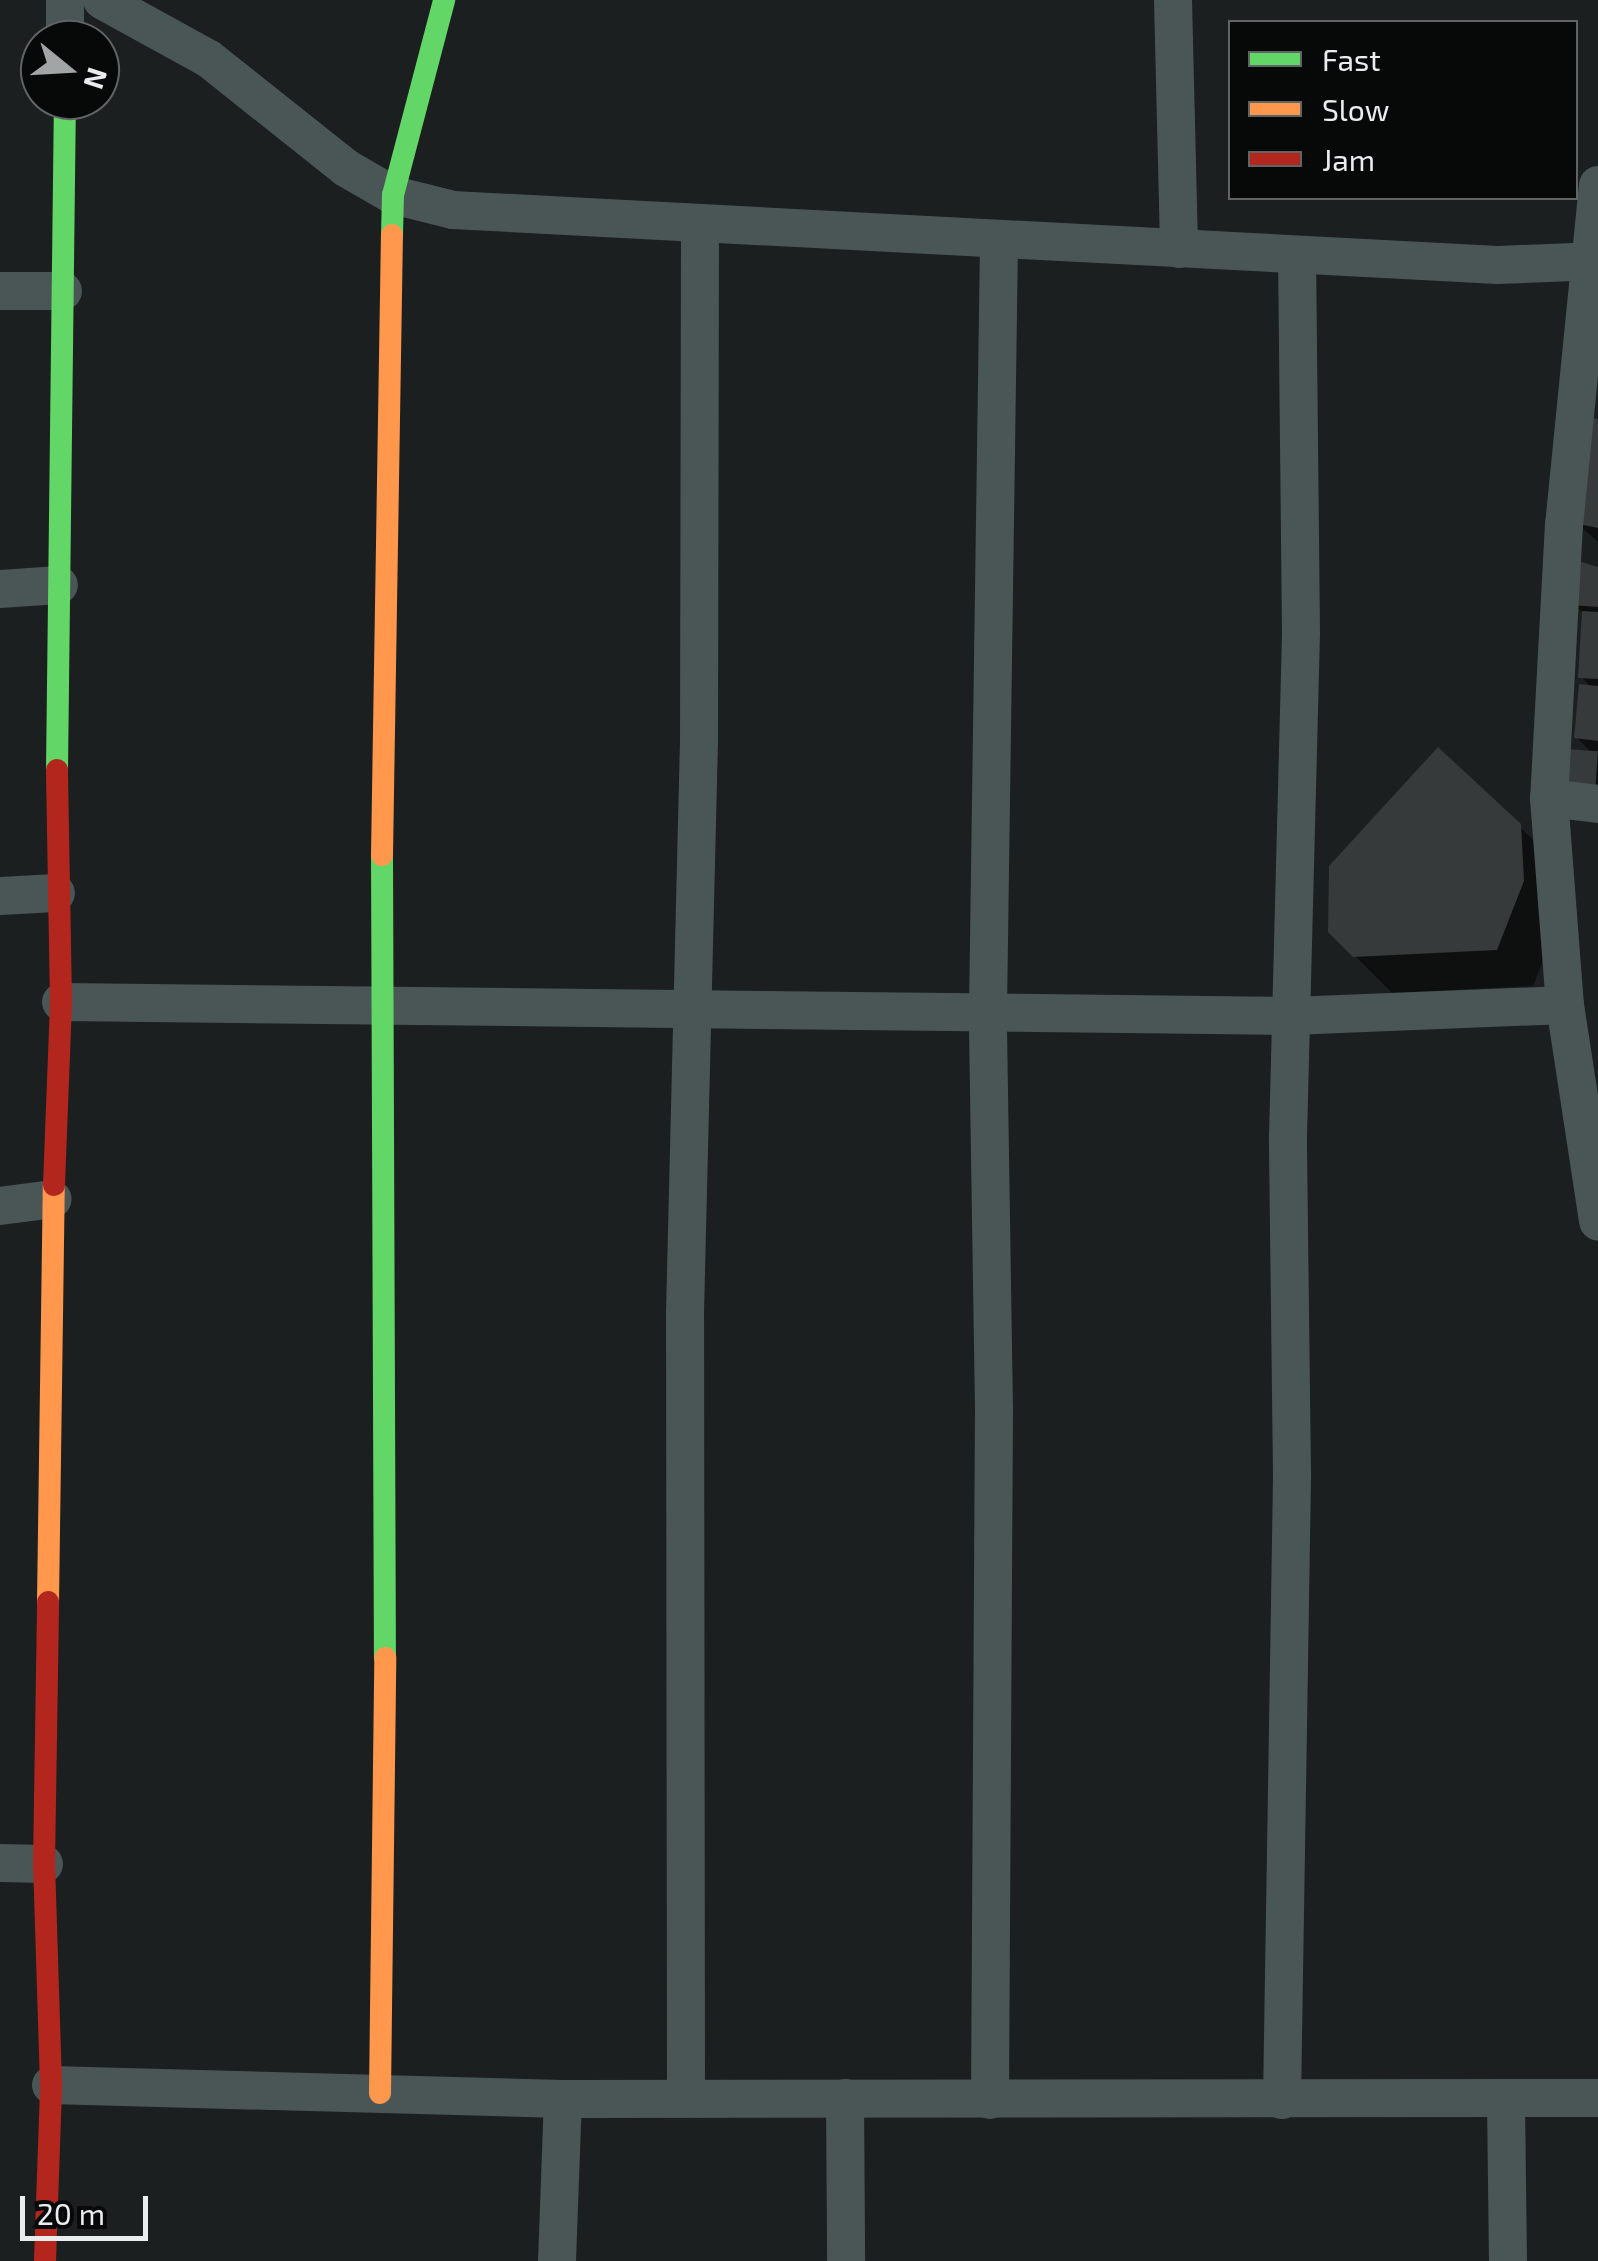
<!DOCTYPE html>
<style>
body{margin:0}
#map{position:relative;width:1598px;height:2261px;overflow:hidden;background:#1b1f1f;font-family:"Exo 2",sans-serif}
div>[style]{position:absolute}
.shadow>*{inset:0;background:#0007}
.building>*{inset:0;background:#373a3a;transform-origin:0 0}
.street>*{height:38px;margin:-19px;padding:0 19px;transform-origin:19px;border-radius:19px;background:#4a5655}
.fast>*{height:22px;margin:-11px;padding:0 11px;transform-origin:11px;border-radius:11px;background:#63d668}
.slow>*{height:22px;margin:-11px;padding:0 11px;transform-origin:11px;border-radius:11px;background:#ff974d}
.jam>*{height:22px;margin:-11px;padding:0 11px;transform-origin:11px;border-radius:11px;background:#b3261e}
span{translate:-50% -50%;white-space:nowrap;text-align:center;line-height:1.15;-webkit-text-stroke:9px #070909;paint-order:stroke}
.legend{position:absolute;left:1228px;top:20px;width:350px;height:180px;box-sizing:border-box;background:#070909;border:2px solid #616465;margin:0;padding:12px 18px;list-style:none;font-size:30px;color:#e9edee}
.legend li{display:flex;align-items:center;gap:20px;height:50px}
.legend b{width:50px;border:2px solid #616465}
.north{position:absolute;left:20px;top:20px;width:100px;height:100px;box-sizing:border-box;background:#070909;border:2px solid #616465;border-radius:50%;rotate:108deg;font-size:28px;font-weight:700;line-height:40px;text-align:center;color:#e9edee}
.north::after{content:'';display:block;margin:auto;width:35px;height:45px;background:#a1a5a6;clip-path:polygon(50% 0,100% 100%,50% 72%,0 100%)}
.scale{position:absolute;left:20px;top:2196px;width:128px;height:45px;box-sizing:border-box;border:5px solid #e9edee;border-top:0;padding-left:12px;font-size:30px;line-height:35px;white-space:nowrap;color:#e9edee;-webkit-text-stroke:8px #070909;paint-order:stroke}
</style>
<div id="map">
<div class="shadow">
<div style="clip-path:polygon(1598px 421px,1598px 542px,1577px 523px)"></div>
<div style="clip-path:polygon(1598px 569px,1598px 810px,1592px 753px,1576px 737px,1592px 688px,1581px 677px,1584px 614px,1574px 604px)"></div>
<div style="clip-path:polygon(1519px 826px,1557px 864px,1560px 919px,1533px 986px,1392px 993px,1330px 931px)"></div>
</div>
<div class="building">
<div style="clip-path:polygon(1587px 417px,1598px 419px,1598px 528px,1574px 523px)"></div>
<div style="clip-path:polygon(1578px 561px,1598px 567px,1598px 607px,1571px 605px)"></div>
<div style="clip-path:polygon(1582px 611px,1598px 612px,1598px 679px,1578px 678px)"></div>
<div style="clip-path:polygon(1579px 684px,1598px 686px,1598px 741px,1574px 738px)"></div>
<div style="clip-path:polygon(1438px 747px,1521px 824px,1524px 881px,1497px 950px,1353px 957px,1328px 932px,1329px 866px)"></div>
<div style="left:1566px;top:749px;width:32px;height:42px;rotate:4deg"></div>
</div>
<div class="street">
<div style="left:102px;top:0;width:122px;rotate:28.9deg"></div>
<div style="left:209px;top:59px;width:175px;rotate:38.5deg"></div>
<div style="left:346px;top:168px;width:54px;rotate:29.9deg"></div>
<div style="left:393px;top:195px;width:62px;rotate:14deg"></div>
<div style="left:453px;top:210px;width:1046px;rotate:3.01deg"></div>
<div style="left:1498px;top:265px;width:100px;rotate:-2.3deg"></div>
<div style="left:1173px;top:0;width:249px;rotate:88.6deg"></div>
<div style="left:65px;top:40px;width:40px;rotate:-90deg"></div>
<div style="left:1598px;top:185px;width:341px;rotate:95.7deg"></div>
<div style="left:1564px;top:524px;width:274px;rotate:93.1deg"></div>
<div style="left:1549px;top:798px;width:208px;rotate:85.6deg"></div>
<div style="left:1565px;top:1005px;width:219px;rotate:81.3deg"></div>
<div style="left:0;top:291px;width:63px"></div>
<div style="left:0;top:589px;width:59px;rotate:-3.9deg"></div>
<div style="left:1549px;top:798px;width:49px;rotate:7deg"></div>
<div style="left:0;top:896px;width:56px;rotate:-3.1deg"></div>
<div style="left:61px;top:1002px;width:1230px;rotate:0.65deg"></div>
<div style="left:1291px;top:1016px;width:274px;rotate:-2.3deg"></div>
<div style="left:0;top:1206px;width:53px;rotate:-7.5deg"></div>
<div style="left:0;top:1863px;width:44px;rotate:1.3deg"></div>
<div style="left:51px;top:2085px;width:512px;rotate:1.57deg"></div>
<div style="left:563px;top:2099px;width:1035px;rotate:-0.06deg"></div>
<div style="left:686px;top:2098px;width:785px;rotate:-90.07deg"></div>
<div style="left:685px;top:1313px;width:571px;rotate:-88.6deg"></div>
<div style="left:699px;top:742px;width:519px;rotate:-89.89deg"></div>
<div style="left:845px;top:2098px;width:163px;rotate:89.6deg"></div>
<div style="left:990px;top:2100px;width:690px;rotate:-89.67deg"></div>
<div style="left:994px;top:1410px;width:400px;rotate:-90.9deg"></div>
<div style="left:988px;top:1010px;width:768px;rotate:-89.18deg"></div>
<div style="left:1282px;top:2100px;width:625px;rotate:-89.08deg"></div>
<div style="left:1292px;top:1475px;width:338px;rotate:-90.7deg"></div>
<div style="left:1288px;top:1137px;width:504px;rotate:-88.52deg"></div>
<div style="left:1301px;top:633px;width:378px;rotate:-90.6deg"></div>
<div style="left:1506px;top:2100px;width:161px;rotate:89.3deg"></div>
<div style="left:557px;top:2261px;width:162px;rotate:-87.9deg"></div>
</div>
<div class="fast">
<div style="left:392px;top:235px;width:40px;rotate:-88.6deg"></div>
<div style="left:393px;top:195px;width:202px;rotate:-75.3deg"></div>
<div style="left:57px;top:770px;width:670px;rotate:-89.32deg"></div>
<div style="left:382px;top:855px;width:803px;rotate:89.79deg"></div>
</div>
<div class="slow">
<div style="left:382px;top:855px;width:620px;rotate:-89.08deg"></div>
<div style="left:48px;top:1602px;width:417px;rotate:-89.2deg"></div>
<div style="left:380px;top:2093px;width:435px;rotate:-89.3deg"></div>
</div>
<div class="jam">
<div style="left:54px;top:1185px;width:183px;rotate:-87.8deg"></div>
<div style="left:61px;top:1002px;width:232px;rotate:-91deg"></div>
<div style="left:45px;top:2261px;width:176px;rotate:-88deg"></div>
<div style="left:51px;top:2085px;width:221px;rotate:-91.8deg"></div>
<div style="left:44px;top:1864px;width:262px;rotate:-89.1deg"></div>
</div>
<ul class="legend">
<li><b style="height:12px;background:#63d668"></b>Fast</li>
<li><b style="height:12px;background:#ff974d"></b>Slow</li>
<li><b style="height:12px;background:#b3261e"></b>Jam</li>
</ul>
<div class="north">N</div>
<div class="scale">20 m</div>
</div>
